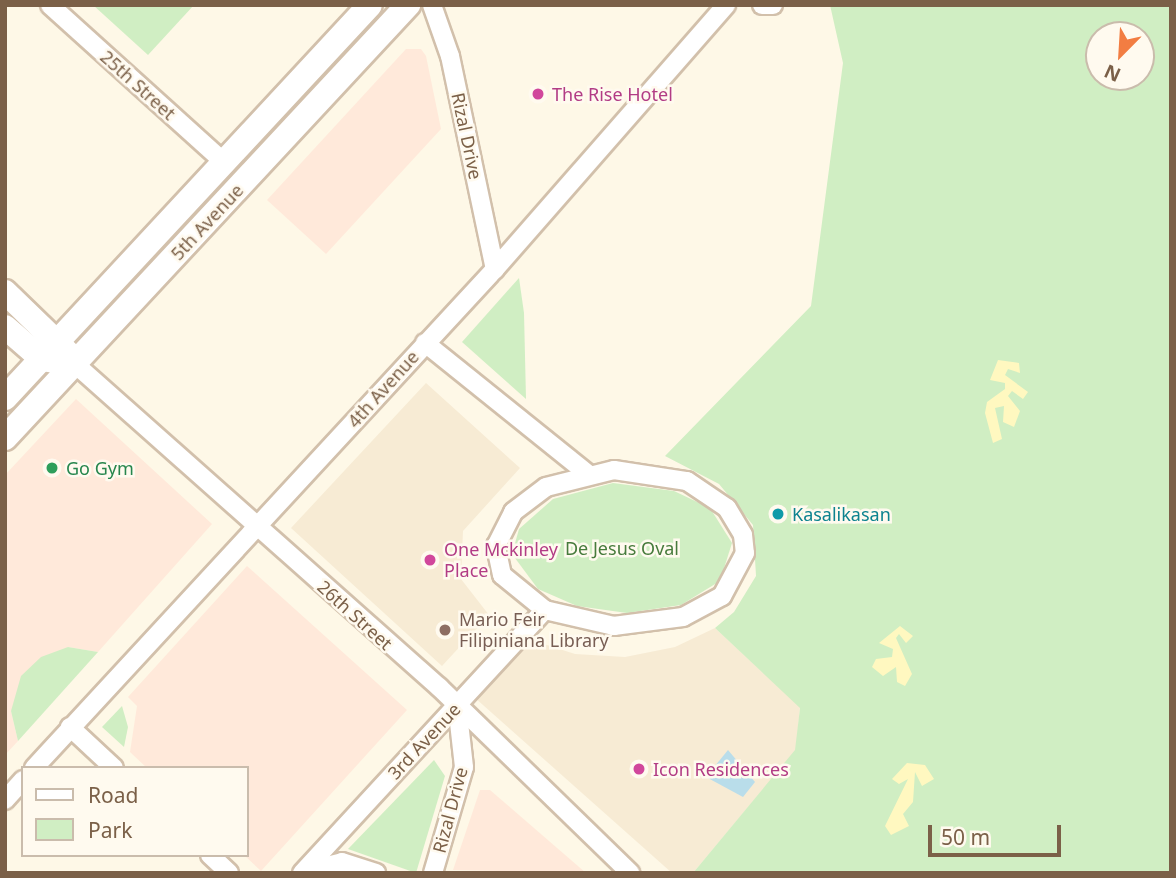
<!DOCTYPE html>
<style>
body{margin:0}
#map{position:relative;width:1176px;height:878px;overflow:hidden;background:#fef8e7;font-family:"Noto Sans",sans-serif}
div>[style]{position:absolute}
.residential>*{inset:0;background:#f7ebd4}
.commercial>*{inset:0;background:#ffe9da}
.green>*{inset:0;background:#d0eec3}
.sand>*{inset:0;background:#fff8c0}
.water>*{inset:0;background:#b9ddea}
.roads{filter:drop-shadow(2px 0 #d2c0ab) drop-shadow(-2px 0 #d2c0ab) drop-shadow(0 2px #d2c0ab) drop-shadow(0 -2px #d2c0ab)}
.minor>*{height:18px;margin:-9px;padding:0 9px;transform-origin:9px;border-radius:9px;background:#fff}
.secondary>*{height:24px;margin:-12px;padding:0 12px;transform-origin:12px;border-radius:12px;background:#fff}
.dots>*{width:19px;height:19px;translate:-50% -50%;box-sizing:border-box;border:4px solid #fffaef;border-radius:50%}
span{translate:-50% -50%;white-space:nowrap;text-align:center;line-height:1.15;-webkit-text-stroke:5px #fffaef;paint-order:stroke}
.street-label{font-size:18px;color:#7b6048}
.hotel-label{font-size:18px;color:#b23c85}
.left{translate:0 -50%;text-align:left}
.leisure-label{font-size:18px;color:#27864d}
.culture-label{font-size:18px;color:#0d838f}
.park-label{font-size:18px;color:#477b3c}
.education-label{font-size:18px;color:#785e54}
.frame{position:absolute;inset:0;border:7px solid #7b6048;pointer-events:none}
.legend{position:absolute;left:21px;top:766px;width:228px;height:91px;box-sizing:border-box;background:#fffaef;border:2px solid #cabcac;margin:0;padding:9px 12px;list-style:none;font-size:21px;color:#7b6048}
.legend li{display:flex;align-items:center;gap:14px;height:35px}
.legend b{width:35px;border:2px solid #cabcac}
.north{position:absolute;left:1085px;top:21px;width:70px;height:70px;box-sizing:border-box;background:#fffaef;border:2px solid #cabcac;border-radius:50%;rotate:204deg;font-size:19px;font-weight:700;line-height:28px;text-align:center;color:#7b6048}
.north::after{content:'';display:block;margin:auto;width:24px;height:32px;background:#f27d42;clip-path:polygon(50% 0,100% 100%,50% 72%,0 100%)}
.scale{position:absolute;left:928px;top:825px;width:133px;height:32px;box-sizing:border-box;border:4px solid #7b6048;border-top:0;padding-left:9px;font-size:21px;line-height:24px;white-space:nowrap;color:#7b6048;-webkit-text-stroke:5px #fffaef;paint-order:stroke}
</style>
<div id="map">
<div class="residential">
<div style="clip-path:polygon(426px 383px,520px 468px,463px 531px,461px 579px,489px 615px,442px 666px,291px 528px)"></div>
<div style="clip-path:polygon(715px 628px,800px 707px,796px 750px,693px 873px,672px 873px,474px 697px,525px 638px,575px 654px,625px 657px,675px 647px)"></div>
</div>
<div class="commercial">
<div style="clip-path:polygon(406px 49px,421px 49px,426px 56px,441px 129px,326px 254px,267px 200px)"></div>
<div style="clip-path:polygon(76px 399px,212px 524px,98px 652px,68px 647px,11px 711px,18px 741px,5px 755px,5px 475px)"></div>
<div style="clip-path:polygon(247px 566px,407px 710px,261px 871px,244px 855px,247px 768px,147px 768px,130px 752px,137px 706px,128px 697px)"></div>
<div style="clip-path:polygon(480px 790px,490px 790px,586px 873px,453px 870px)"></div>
</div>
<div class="green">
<div style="clip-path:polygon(93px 5px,194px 5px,148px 55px)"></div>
<div style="clip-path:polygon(evenodd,830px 5px,1171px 5px,1171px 873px,693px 873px,795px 750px,800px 708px,715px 628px,734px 612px,756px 576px,753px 525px,719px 484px,665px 456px,811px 306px,843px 63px,830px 5px,1099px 35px,1141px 35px,1141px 77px,1099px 77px,1099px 35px)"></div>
<div style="clip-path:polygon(519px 278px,524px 313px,526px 399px,462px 342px)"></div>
<div style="clip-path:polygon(613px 483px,674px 491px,710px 508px,732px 543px,720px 581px,681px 605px,627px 613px,577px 606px,538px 589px,512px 554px,519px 529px,553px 499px)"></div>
<div style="clip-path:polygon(68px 647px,98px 652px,18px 741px,11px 711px,21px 676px,41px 657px)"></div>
<div style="clip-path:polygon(122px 706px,128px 727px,124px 747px,102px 727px)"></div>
<div style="clip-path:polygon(434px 760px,445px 776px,416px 873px,348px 849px)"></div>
</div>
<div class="sand">
<div style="clip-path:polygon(998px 360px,1019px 363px,1020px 373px,1008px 369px,1005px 375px,1028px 392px,1023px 399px,1012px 391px,1008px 396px,1020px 411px,1014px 427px,1003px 422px,1004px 406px,995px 408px,1002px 439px,993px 443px,985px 413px,987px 402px,1005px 389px,1005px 383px,990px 380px)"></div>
<div style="clip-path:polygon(900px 626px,913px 636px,906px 643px,899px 634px,896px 638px,912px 674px,905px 686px,897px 682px,896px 667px,883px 676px,872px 667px,876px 659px,892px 657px,893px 649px,879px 643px)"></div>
<div style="clip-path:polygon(907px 763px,925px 765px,934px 779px,922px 786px,915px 772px,913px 802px,903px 814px,909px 826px,891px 835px,885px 826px,908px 779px,899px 784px,892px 779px)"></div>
</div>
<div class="water">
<div style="clip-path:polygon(728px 750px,755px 782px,743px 797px,706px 777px)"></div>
</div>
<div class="roads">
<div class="minor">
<div style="left:50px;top:5px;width:237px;rotate:42.1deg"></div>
<div style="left:432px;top:5px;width:54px;rotate:70.6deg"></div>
<div style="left:450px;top:56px;width:218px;rotate:78.1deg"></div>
<div style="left:762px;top:5px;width:11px"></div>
<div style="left:425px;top:343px;width:209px;rotate:38.8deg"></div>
<div style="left:75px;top:364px;width:487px;rotate:41.6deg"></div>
<div style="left:439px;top:687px;width:267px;rotate:44.2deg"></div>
<div style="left:614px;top:470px;width:74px;rotate:8.6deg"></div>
<div style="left:687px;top:481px;width:48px;rotate:34deg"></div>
<div style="left:727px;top:508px;width:31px;rotate:59deg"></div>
<div style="left:743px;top:535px;width:18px;rotate:84deg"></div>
<div style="left:745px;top:553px;width:49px;rotate:118.1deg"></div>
<div style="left:722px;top:596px;width:44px;rotate:151.7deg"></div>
<div style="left:683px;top:617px;width:70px;rotate:172.6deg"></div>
<div style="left:614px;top:626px;width:71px;rotate:-166.9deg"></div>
<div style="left:545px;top:610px;width:55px;rotate:-140.9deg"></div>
<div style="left:502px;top:575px;width:30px;rotate:-102deg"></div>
<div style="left:496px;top:546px;width:38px;rotate:-63deg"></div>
<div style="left:513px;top:512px;width:41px;rotate:-37.1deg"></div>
<div style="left:546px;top:487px;width:70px;rotate:-14deg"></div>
<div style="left:70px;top:727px;width:60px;rotate:43deg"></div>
<div style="left:34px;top:768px;width:679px;rotate:-47.27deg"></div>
<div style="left:495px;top:269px;width:351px;rotate:-48.8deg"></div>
<div style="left:5px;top:800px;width:27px;rotate:-48deg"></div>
<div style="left:210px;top:855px;width:26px;rotate:43deg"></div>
<div style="left:307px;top:871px;width:36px;rotate:-14deg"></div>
<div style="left:342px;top:862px;width:36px;rotate:18deg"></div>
<div style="left:302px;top:873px;width:358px;rotate:-47.3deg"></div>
<div style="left:433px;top:873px;width:110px;rotate:-73.7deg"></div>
<div style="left:464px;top:767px;width:62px;rotate:-96.4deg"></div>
</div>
<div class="secondary">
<div style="left:5px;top:292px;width:86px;rotate:44.1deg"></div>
<div style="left:5px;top:327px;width:49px;rotate:40.9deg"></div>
<div style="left:42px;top:359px;width:15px;rotate:8deg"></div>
<div style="left:5px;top:398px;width:536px;rotate:-47.12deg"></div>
<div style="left:5px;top:438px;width:592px;rotate:-47.06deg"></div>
</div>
</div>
<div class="dots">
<div style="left:538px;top:94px;background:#d1479c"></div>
<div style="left:52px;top:468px;background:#2e9e5b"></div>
<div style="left:778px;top:514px;background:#0f9aa8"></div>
<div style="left:430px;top:560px;background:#d1479c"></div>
<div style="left:445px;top:630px;background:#8d6e63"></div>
<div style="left:639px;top:769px;background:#d1479c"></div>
</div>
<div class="street-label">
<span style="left:138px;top:85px;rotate:42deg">25th Street</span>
<span style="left:467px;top:136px;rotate:78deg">Rizal Drive</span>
<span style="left:207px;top:222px;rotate:-47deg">5th Avenue</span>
<span style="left:383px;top:389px;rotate:-48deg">4th Avenue</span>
<span style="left:355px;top:615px;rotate:42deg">26th Street</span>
<span style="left:424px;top:741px;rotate:-47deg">3rd Avenue</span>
<span style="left:450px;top:810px;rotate:-75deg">Rizal Drive</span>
</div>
<div class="hotel-label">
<span class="left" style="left:552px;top:94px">The Rise Hotel</span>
<span class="left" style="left:444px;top:560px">One Mckinley<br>Place</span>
<span class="left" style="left:653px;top:769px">Icon Residences</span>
</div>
<div class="leisure-label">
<span class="left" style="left:66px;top:468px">Go Gym</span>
</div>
<div class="culture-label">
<span class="left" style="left:792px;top:514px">Kasalikasan</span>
</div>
<div class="park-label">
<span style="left:622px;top:548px">De Jesus Oval</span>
</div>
<div class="education-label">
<span class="left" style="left:459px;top:630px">Mario Feir<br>Filipiniana Library</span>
</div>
<div class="frame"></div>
<ul class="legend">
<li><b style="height:9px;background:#fff"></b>Road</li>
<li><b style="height:19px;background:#d0eec3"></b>Park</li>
</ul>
<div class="north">N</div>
<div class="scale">50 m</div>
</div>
